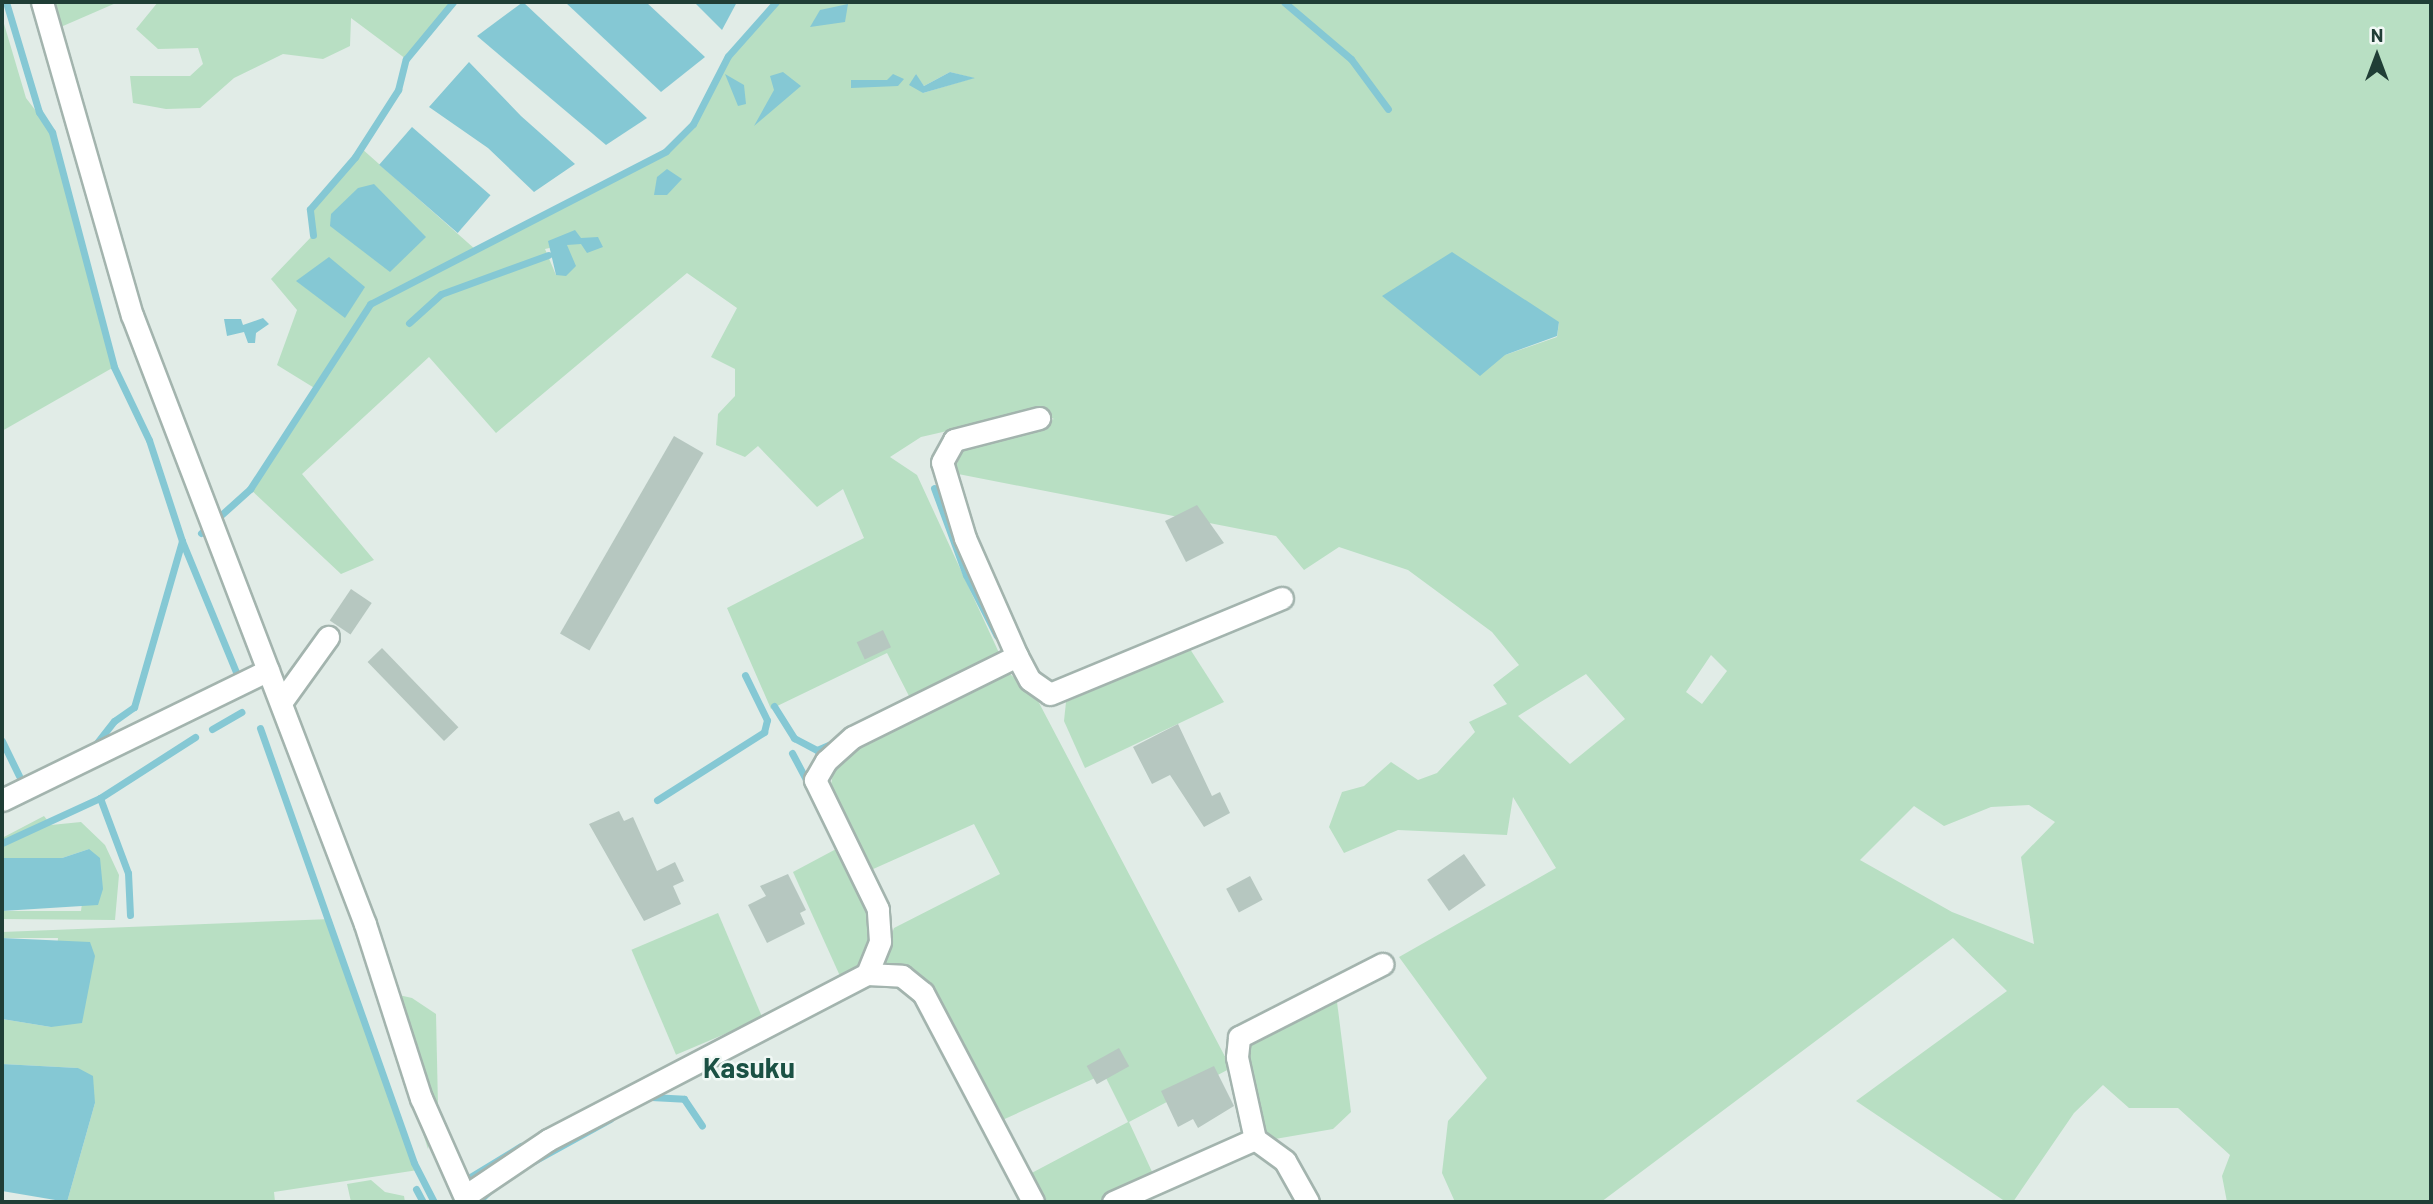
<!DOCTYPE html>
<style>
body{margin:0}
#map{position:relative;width:2433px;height:1204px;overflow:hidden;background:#e1ece7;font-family:Barlow,sans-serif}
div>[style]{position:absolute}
.green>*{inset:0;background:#b8dfc3;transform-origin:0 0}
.water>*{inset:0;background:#85c8d4;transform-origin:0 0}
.stream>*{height:7px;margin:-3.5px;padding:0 3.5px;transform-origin:3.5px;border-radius:3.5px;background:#85c8d4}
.building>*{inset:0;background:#b6c7c0;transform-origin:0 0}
.roads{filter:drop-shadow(2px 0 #a3b4ae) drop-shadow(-2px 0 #a3b4ae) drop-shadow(0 2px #a3b4ae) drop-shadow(0 -2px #a3b4ae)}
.minor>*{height:21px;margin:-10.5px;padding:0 10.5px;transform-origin:10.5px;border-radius:10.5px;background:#fff}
span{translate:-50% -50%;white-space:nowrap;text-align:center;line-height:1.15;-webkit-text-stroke:5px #f1f8f5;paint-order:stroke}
.quarter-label{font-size:28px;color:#1b5144;font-weight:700}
.frame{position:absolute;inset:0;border:4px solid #203e36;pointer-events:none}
.north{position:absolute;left:2342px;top:21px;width:70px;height:70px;-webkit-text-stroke:5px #f1f8f5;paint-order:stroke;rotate:0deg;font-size:19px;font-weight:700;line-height:28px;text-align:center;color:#203e36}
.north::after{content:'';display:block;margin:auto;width:24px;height:32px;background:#203e36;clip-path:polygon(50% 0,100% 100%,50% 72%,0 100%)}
</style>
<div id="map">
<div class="green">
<div style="clip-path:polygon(32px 2px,114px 2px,116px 3px,40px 36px)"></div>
<div style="clip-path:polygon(158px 2px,453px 2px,406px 59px,351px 18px,350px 46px,323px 59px,283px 54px,234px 78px,200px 108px,166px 109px,133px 103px,130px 76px,190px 76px,203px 64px,198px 48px,158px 49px,136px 29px)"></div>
<div style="clip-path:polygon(evenodd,776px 2px,2431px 2px,2431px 1202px,2227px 1202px,2222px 1176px,2230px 1155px,2178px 1108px,2129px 1108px,2103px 1085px,2074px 1113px,2013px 1202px,2006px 1202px,1856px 1101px,2007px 991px,1953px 938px,1601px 1202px,1455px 1202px,1442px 1173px,1448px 1121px,1487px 1078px,1399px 957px,1556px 868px,1513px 797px,1507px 835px,1398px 830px,1344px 853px,1329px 827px,1342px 792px,1364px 786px,1391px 762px,1418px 780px,1437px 773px,1475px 732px,1469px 722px,1507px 704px,1493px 685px,1519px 665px,1492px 632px,1408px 570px,1339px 547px,1304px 570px,1276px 536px,953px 473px,965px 445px,1054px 419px,1034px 411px,921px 437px,890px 457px,917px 475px,1000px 655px,910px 698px,887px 653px,771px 709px,727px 608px,864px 538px,843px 489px,817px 507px,758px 446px,745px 457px,716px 445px,718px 414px,735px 396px,735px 369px,711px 357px,737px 308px,687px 273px,496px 433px,429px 357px,302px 474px,374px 560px,341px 574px,250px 489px,316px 389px,277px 365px,297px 310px,271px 279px,313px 235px,310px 209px,361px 148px,476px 250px,666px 151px,693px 124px,728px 56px,776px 2px,950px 72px,973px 78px,923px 93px,915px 74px,924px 86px,950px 72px,776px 2px,598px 237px,566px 245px,556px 275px,545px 249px,598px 237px,776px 2px,1559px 322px,1557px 337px,1505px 355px,1559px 322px,776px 2px,1711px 655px,1727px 671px,1702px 704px,1686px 692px,1711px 655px,776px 2px,1586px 674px,1625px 719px,1570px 764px,1518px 716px,1586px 674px,776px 2px,2029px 805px,2055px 822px,2021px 857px,2034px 944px,1952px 912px,1860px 860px,1914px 806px,1944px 826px,1991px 807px,2029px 805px)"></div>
<div style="clip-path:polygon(2px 17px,26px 98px,52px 132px,114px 367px,2px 431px)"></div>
<div style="clip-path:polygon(1190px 649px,1224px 702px,1085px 768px,1064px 721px,1066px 702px)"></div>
<div style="clip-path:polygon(1007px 671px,1037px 699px,1231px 1068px,1129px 1122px,1154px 1176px,1098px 1202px,1039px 1202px,1026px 1176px,1128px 1122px,1104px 1074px,998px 1122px,932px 988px,912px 967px,880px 966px,894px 928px,1000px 874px,974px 824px,871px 870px,831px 785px,834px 767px,862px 744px)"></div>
<div style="clip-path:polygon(44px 816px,51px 825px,81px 822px,105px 845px,119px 875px,115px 920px,2px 919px,2px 911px,81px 911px,89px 849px,62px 858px,2px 858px,2px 838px)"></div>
<div style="clip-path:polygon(838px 848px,871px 913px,872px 944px,861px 965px,840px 976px,793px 872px)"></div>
<div style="left:718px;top:913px;width:114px;height:94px;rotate:67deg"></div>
<div style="clip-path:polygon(331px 919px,418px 1170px,274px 1192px,275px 1202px,67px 1202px,95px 1103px,78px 1068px,2px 1064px,2px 1019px,51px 1027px,58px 938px,2px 938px,2px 932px)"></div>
<div style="clip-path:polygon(377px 990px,412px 998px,436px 1014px,438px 1106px,428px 1149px)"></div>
<div style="clip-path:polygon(1336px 994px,1351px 1112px,1333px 1129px,1275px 1139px,1262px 1128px,1247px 1042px)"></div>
<div style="clip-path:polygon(371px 1180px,385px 1192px,404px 1196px,405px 1202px,351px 1202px,347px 1184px)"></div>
</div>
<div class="water">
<div style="clip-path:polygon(523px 2px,647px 118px,606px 145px,477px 36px)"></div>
<div style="clip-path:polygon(565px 2px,646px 2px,705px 57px,661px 92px)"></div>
<div style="clip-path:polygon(694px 2px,737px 2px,722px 30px)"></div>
<div style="clip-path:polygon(848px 4px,845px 22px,810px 27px,820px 10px)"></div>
<div style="clip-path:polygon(469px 62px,521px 116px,575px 164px,534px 192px,488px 148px,429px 107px)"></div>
<div style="clip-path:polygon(783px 72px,801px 86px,754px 126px,774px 90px,770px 76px)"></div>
<div style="clip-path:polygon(950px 72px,975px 78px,923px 93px,909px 85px,916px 74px,924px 86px)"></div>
<div style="clip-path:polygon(725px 74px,744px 85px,746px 104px,738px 106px)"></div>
<div style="clip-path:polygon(893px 74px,904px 79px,898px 86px,851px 88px,851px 80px,887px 80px)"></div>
<div style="left:412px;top:127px;width:104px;height:50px;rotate:41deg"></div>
<div style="clip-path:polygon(667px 169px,682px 179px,667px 195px,654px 195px,657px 177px)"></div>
<div style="clip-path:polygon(374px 184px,426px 237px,390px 272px,330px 226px,331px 214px,358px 188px)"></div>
<div style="clip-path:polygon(575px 230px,581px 238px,598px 237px,603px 247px,587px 253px,581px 244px,567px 245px,576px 266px,566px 276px,556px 275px,548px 241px)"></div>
<div style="clip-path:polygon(1452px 252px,1559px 322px,1557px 336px,1505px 355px,1480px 376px,1382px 296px)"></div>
<div style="clip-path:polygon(329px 257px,365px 287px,345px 318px,296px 281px)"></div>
<div style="clip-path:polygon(263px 318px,269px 324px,256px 333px,255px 343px,248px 343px,244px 332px,227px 336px,224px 319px,241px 319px,243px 325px)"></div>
<div style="clip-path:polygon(89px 849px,100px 858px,103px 889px,98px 905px,2px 911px,2px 858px,62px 858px)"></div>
<div style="clip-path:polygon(2px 938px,90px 942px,95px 956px,82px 1023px,51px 1027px,2px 1019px)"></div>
<div style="clip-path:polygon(2px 1064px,78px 1068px,93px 1076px,95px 1103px,67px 1202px,2px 1191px)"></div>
</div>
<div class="stream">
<div style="left:6px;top:2px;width:115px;rotate:73.3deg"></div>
<div style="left:39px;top:112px;width:24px;rotate:57deg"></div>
<div style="left:52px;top:132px;width:243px;rotate:75.2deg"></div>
<div style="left:114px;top:367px;width:81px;rotate:64.4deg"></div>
<div style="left:149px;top:440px;width:106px;rotate:71.9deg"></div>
<div style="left:182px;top:541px;width:173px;rotate:106.1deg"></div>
<div style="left:134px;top:707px;width:24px;rotate:145deg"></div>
<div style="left:114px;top:721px;width:33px;rotate:128deg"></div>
<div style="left:1284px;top:2px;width:88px;rotate:40.4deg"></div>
<div style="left:1351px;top:59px;width:62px;rotate:53.5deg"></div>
<div style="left:313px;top:235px;width:26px;rotate:-97deg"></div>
<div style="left:310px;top:209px;width:69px;rotate:-49.1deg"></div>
<div style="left:355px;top:157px;width:80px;rotate:-57.3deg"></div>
<div style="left:398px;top:90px;width:32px;rotate:-76deg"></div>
<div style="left:406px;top:59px;width:74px;rotate:-50.5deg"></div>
<div style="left:409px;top:323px;width:43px;rotate:-42.2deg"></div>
<div style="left:441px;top:294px;width:114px;rotate:-20deg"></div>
<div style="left:934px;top:488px;width:93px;rotate:69.8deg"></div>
<div style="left:966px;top:575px;width:68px;rotate:63.1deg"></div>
<div style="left:201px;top:533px;width:66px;rotate:-41.9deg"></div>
<div style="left:250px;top:489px;width:221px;rotate:-57deg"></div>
<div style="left:370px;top:304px;width:333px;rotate:-27.3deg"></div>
<div style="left:666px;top:151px;width:38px;rotate:-45deg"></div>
<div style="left:693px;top:124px;width:76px;rotate:-62.8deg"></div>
<div style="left:728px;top:56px;width:72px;rotate:-48.4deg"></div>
<div style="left:182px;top:541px;width:152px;rotate:67.6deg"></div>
<div style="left:774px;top:706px;width:38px;rotate:58deg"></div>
<div style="left:794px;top:738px;width:26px;rotate:28deg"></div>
<div style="left:817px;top:750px;width:17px;rotate:-24deg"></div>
<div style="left:260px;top:728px;width:461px;rotate:70.5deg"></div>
<div style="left:414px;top:1163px;width:44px;rotate:62.9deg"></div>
<div style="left:212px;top:729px;width:34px;rotate:-30deg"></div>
<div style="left:2px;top:741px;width:39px;rotate:64deg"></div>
<div style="left:792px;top:753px;width:34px;rotate:62deg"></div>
<div style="left:657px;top:800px;width:127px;rotate:-32.4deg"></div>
<div style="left:764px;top:732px;width:12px;rotate:-76deg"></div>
<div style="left:767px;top:720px;width:50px;rotate:-116.1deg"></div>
<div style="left:2px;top:843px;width:108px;rotate:-24.7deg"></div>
<div style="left:130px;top:915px;width:42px;rotate:-92.7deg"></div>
<div style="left:128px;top:873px;width:80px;rotate:-110.5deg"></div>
<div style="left:100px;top:798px;width:113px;rotate:-32.7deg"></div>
<div style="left:651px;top:1097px;width:33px;rotate:3deg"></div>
<div style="left:684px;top:1099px;width:32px;rotate:56deg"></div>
<div style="left:534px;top:1161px;width:87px;rotate:-28.9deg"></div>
<div style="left:462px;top:1182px;width:69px;rotate:-31.4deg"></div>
<div style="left:416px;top:1189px;width:15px;rotate:62deg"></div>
<div style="left:478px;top:1202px;width:17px;rotate:-45deg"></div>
</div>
<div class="building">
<div style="left:674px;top:436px;width:34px;height:228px;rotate:30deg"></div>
<div style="clip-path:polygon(1197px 505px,1224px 543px,1186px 562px,1165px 521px)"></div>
<div style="left:351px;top:589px;width:25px;height:38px;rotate:34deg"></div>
<div style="left:883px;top:630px;width:19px;height:29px;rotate:65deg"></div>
<div style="left:382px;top:648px;width:110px;height:20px;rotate:46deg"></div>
<div style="clip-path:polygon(1178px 724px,1212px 796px,1220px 792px,1230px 813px,1204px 827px,1170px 775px,1152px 784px,1133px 747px)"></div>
<div style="clip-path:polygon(619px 811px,624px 821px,633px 817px,657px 871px,675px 862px,684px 881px,673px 886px,681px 904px,644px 921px,589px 824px)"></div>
<div style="left:1464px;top:854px;width:38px;height:45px;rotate:55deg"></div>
<div style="clip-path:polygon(788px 874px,806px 910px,800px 913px,805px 924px,767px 943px,748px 905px,766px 896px,760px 886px)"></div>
<div style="left:1250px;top:876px;width:27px;height:27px;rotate:62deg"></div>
<div style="left:1119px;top:1048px;width:21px;height:37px;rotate:61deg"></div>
<div style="clip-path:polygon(1214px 1066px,1234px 1106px,1198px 1128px,1193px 1119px,1178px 1127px,1161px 1091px)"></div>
</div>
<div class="roads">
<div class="minor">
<div style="left:42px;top:2px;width:326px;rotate:74deg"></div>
<div style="left:132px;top:315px;width:652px;rotate:69.06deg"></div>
<div style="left:365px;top:924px;width:183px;rotate:72.2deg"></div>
<div style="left:421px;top:1098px;width:114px;rotate:66.1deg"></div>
<div style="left:1017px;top:656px;width:129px;rotate:-113.8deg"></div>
<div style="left:965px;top:538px;width:79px;rotate:-106.8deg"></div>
<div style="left:942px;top:462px;width:25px;rotate:-61deg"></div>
<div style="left:954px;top:440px;width:88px;rotate:-14.5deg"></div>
<div style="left:282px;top:701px;width:79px;rotate:-54.3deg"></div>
<div style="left:2px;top:800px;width:296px;rotate:-26deg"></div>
<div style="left:867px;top:974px;width:35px;rotate:-68deg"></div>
<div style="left:880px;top:941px;width:32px;rotate:-94deg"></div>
<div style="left:878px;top:909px;width:144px;rotate:-116deg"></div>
<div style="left:815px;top:780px;width:22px;rotate:-60deg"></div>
<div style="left:826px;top:761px;width:36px;rotate:-42deg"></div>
<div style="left:853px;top:737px;width:183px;rotate:-26.3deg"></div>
<div style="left:1017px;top:656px;width:27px;rotate:62deg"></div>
<div style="left:1030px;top:680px;width:24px;rotate:35deg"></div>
<div style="left:1050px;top:694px;width:251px;rotate:-22.5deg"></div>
<div style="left:1255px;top:1139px;width:37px;rotate:36deg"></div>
<div style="left:1285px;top:1161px;width:47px;rotate:60.7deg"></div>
<div style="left:465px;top:1196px;width:100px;rotate:-34deg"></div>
<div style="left:548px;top:1140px;width:360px;rotate:-27.5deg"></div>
<div style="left:867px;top:974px;width:35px;rotate:3deg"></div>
<div style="left:902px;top:976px;width:27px;rotate:39deg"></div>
<div style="left:923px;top:993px;width:236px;rotate:62.2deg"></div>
<div style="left:1113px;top:1202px;width:155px;rotate:-23.9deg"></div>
<div style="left:1255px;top:1139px;width:84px;rotate:-102.4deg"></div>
<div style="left:1237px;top:1057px;width:20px;rotate:-84deg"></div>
<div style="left:1239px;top:1037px;width:161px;rotate:-27deg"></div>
</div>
</div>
<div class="quarter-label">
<span style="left:749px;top:1067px">Kasuku</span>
</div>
<div class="frame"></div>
<div class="north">N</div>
</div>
